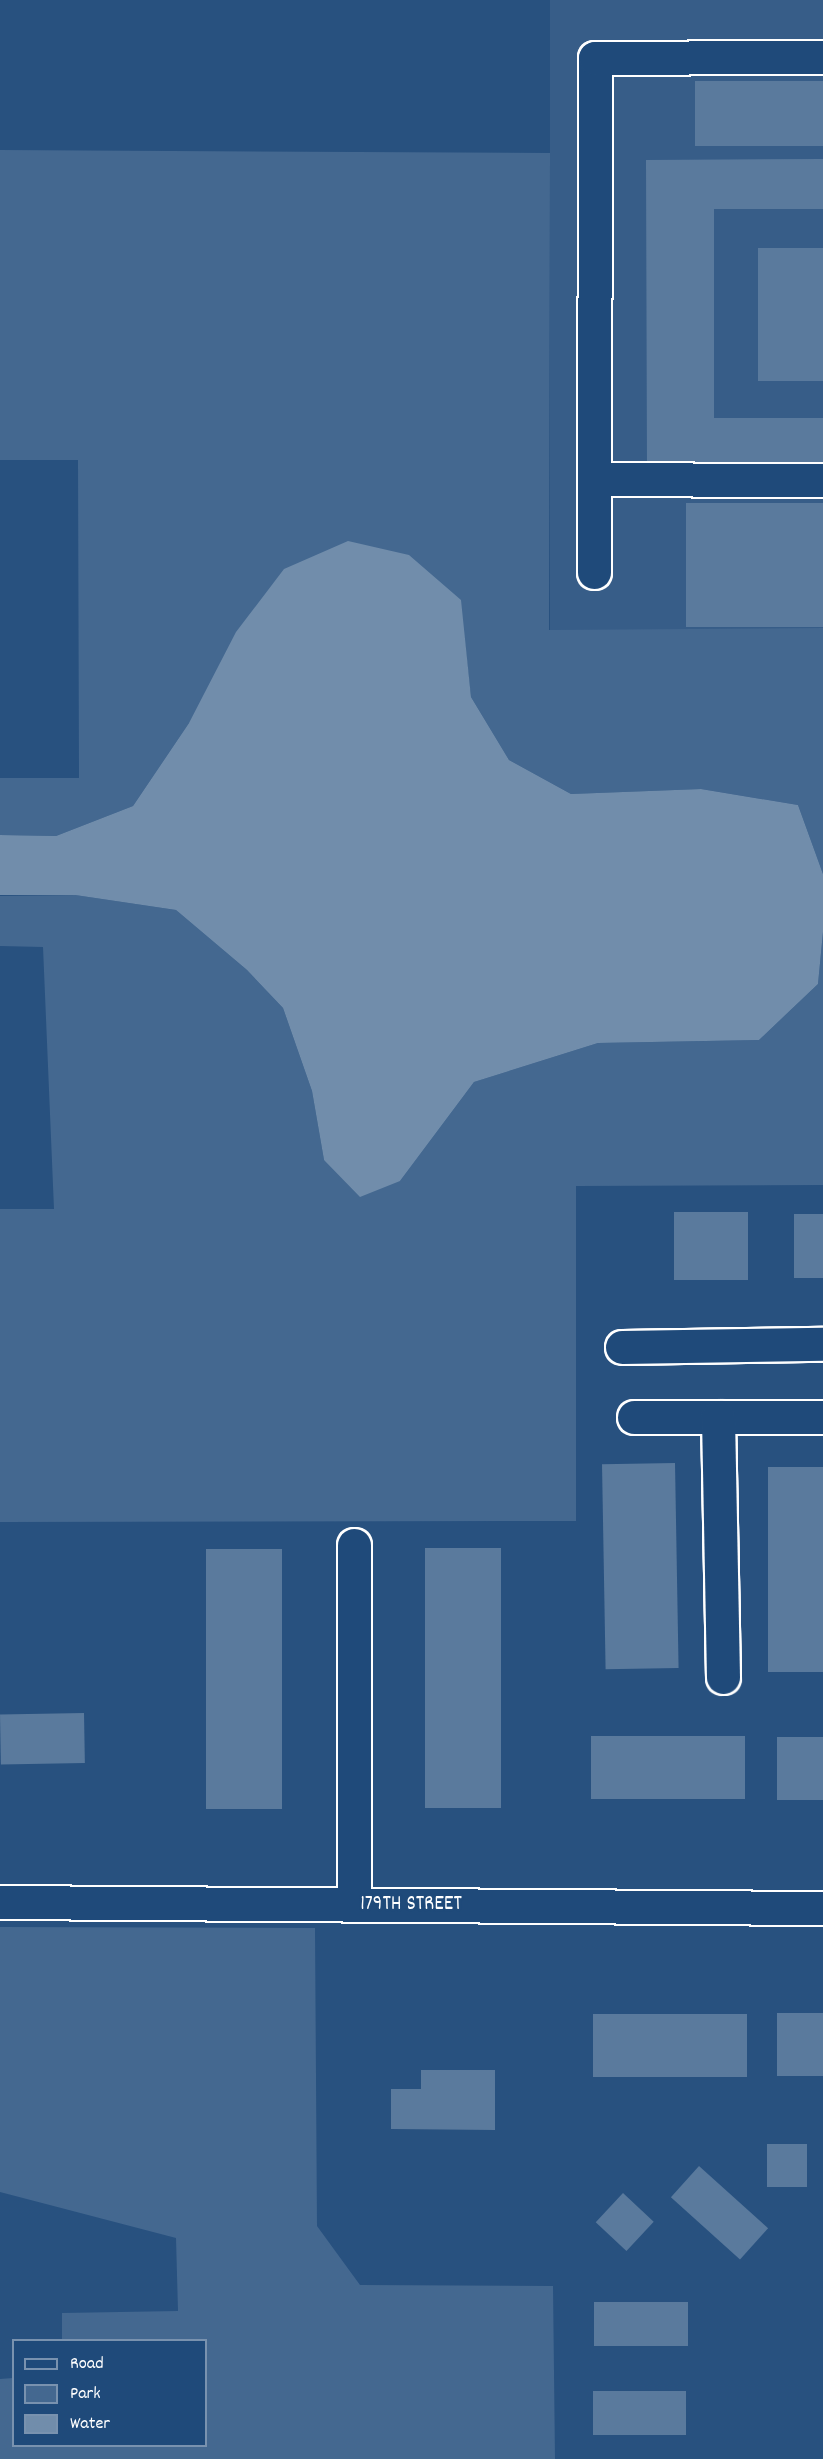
<!DOCTYPE html>
<style>
body{margin:0}
#map{position:relative;width:823px;height:2459px;overflow:hidden;background:#28517f;font-family:Dekko,sans-serif}
div>[style]{position:absolute}
.built>*{inset:0;background:#375d88;transform-origin:0 0}
.green>*{inset:0;background:#446890}
.water>*{inset:0;background:#718dab}
.building>*{inset:0;background:#5a7a9d;transform-origin:0 0}
.roads{filter:drop-shadow(2px 0 #fff) drop-shadow(-2px 0 #fff) drop-shadow(0 2px #fff) drop-shadow(0 -2px #fff)}
.minor>*{height:33px;margin:-16.5px;padding:0 16.5px;transform-origin:16.5px;border-radius:16.5px;background:#1f4a7a}
span{translate:-50% -50%;white-space:nowrap;text-align:center;line-height:1.15;-webkit-text-stroke:5px #1f4a7a;paint-order:stroke}
.street-label{font-size:21px;color:#fff}
.legend{position:absolute;left:12px;top:2339px;width:195px;height:108px;box-sizing:border-box;background:#1f4a7a;border:2px solid #7992af;margin:0;padding:8px 10px;list-style:none;font-size:18px;color:#fff}
.legend li{display:flex;align-items:center;gap:12px;height:30px}
.legend b{width:30px;border:2px solid #7992af}
</style>
<div id="map">
<div class="built">
<div style="left:550px;top:0;width:273px;height:630px"></div>
</div>
<div class="green">
<div style="clip-path:polygon(0 150px,550px 153px,549px 630px,823px 628px,823px 874px,798px 805px,701px 789px,571px 794px,509px 760px,471px 697px,460px 600px,189px 723px,133px 806px,56px 836px,0 835px,0 778px,79px 778px,78px 460px,0 460px)"></div>
<div style="clip-path:polygon(75px 895px,176px 910px,247px 970px,283px 1008px,312px 1091px,324px 1160px,400px 1181px,474px 1082px,598px 1043px,759px 1040px,818px 984px,823px 932px,823px 1185px,576px 1186px,576px 1521px,0 1522px,0 1209px,54px 1209px,43px 947px,0 946px,0 896px)"></div>
<div style="clip-path:polygon(0 1927px,315px 1928px,317px 2226px,360px 2285px,553px 2286px,555px 2459px,0 2459px,0 2379px,13px 2378px,14px 2446px,206px 2446px,206px 2340px,62px 2340px,62px 2313px,178px 2311px,176px 2238px,0 2192px)"></div>
</div>
<div class="water">
<div style="clip-path:polygon(348px 541px,409px 555px,461px 600px,471px 697px,509px 760px,571px 794px,701px 789px,798px 805px,823px 874px,823px 932px,818px 984px,759px 1040px,598px 1043px,474px 1082px,400px 1181px,360px 1197px,324px 1160px,312px 1091px,283px 1008px,247px 970px,176px 910px,75px 895px,0 895px,0 835px,56px 836px,133px 806px,189px 723px,236px 632px,284px 569px)"></div>
</div>
<div class="building">
<div style="left:695px;top:81px;width:128px;height:65px"></div>
<div style="clip-path:polygon(823px 159px,823px 209px,714px 209px,714px 418px,823px 418px,823px 473px,647px 473px,646px 160px)"></div>
<div style="left:758px;top:248px;width:65px;height:133px"></div>
<div style="left:823px;top:503px;width:124px;height:137px;rotate:90deg"></div>
<div style="left:674px;top:1212px;width:74px;height:68px"></div>
<div style="left:794px;top:1214px;width:29px;height:64px"></div>
<div style="left:675px;top:1463px;width:205px;height:73px;rotate:89deg"></div>
<div style="left:823px;top:1467px;width:205px;height:55px;rotate:90deg"></div>
<div style="left:501px;top:1548px;width:260px;height:76px;rotate:90deg"></div>
<div style="left:282px;top:1549px;width:260px;height:76px;rotate:90deg"></div>
<div style="left:84px;top:1713px;width:50px;height:84px;rotate:89deg"></div>
<div style="left:591px;top:1736px;width:154px;height:63px"></div>
<div style="left:777px;top:1737px;width:46px;height:63px"></div>
<div style="left:823px;top:2013px;width:63px;height:46px;rotate:90deg"></div>
<div style="left:593px;top:2014px;width:154px;height:63px"></div>
<div style="clip-path:polygon(421px 2070px,495px 2070px,495px 2130px,391px 2129px,391px 2089px,421px 2089px)"></div>
<div style="left:767px;top:2144px;width:40px;height:43px"></div>
<div style="left:699px;top:2166px;width:93px;height:42px;rotate:42deg"></div>
<div style="left:623px;top:2193px;width:42px;height:40px;rotate:43deg"></div>
<div style="left:594px;top:2302px;width:94px;height:44px"></div>
<div style="left:593px;top:2391px;width:93px;height:44px"></div>
</div>
<div class="roads">
<div class="minor">
<div style="left:596px;top:479px;width:227px;rotate:0.3deg"></div>
<div style="left:594px;top:572px;width:514px;rotate:-89.89deg"></div>
<div style="left:595px;top:58px;width:228px;rotate:-0.3deg"></div>
<div style="left:622px;top:1347px;width:201px;rotate:-0.9deg"></div>
<div style="left:634px;top:1417px;width:189px"></div>
<div style="left:718px;top:1417px;width:260px;rotate:88.9deg"></div>
<div style="left:354px;top:1545px;width:360px;rotate:90deg"></div>
<div style="left:0;top:1902px;width:823px;rotate:0.42deg"></div>
</div>
</div>
<div class="street-label">
<span style="left:411px;top:1905px">179TH STREET</span>
</div>
<ul class="legend">
<li><b style="height:8px;background:#1f4a7a"></b>Road</li>
<li><b style="height:16px;background:#446890"></b>Park</li>
<li><b style="height:16px;background:#718dab"></b>Water</li>
</ul>
</div>
